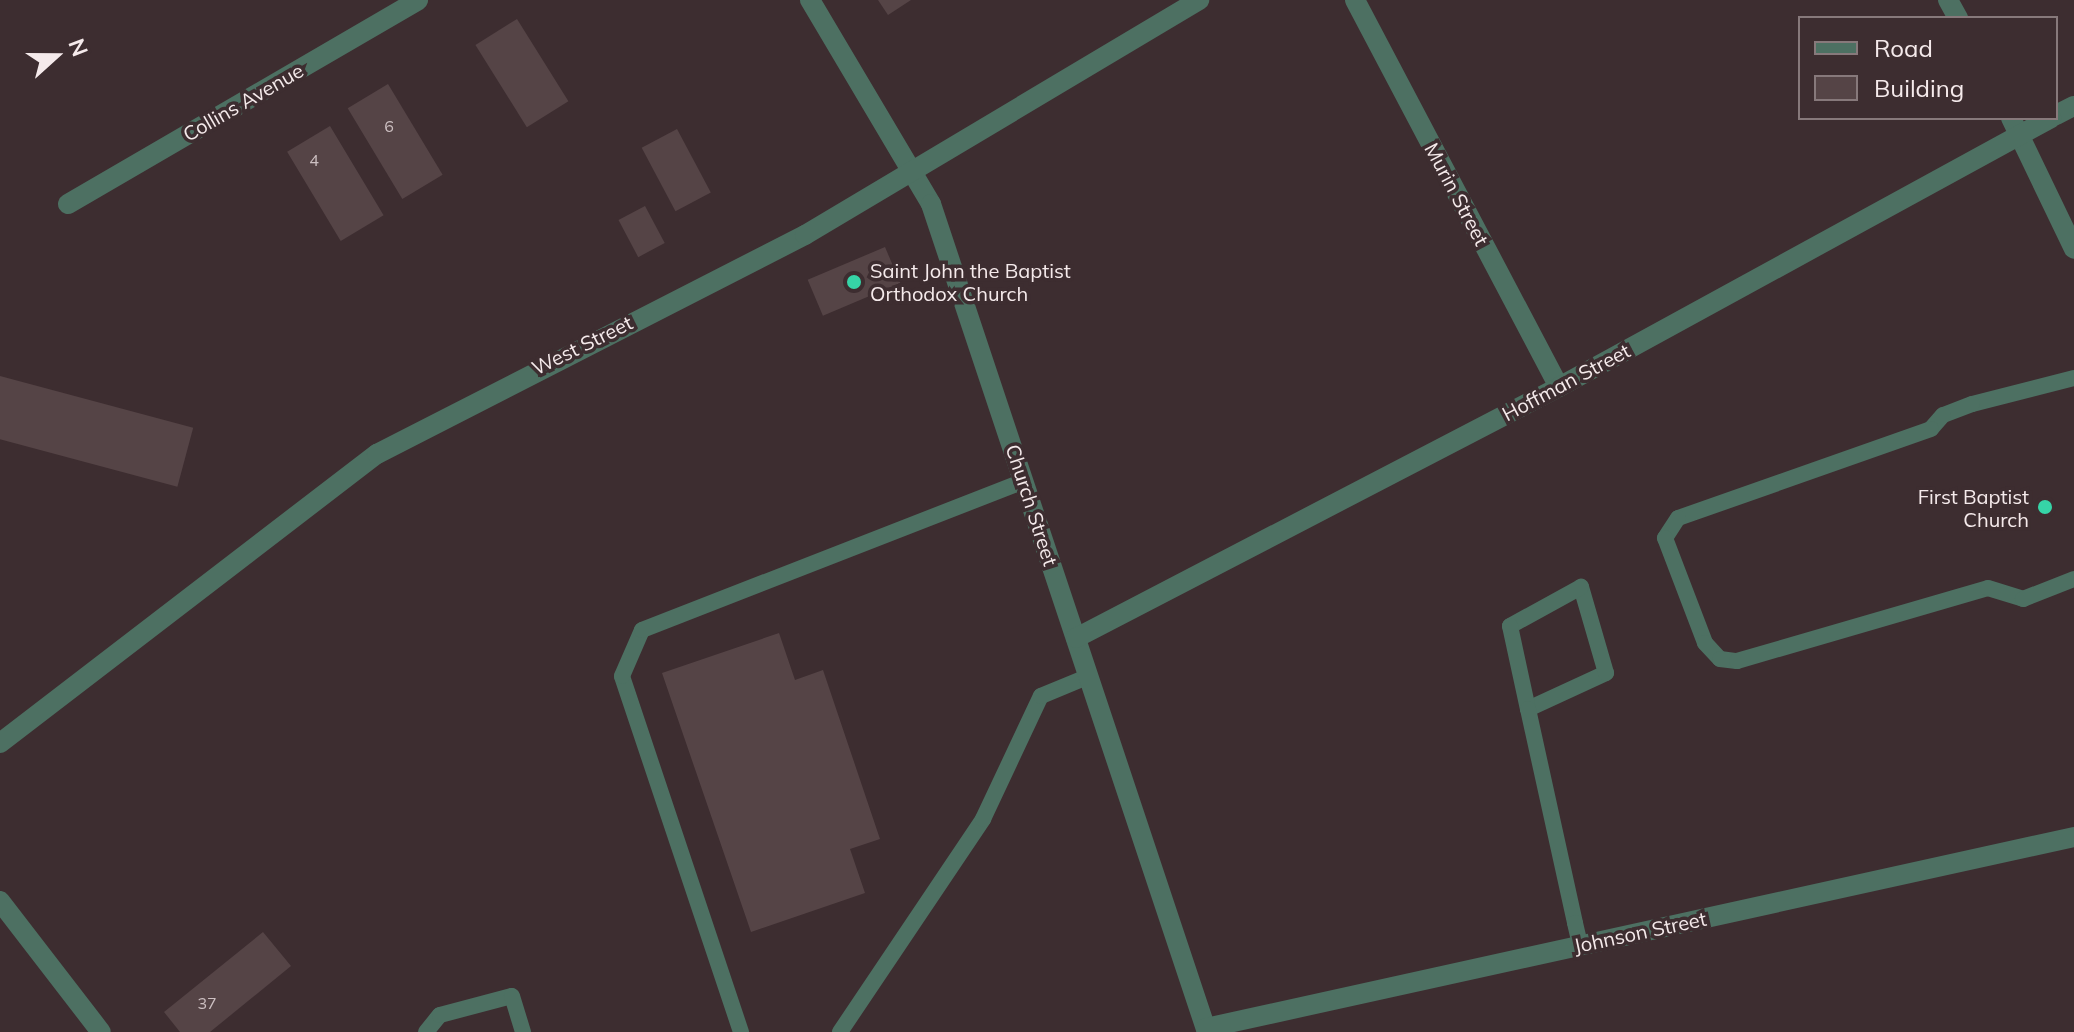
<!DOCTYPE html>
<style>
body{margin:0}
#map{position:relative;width:2074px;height:1032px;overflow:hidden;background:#3d2d30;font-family:Mulish,sans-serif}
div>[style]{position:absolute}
.building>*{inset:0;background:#554446;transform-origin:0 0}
.service>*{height:16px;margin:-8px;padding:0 8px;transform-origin:8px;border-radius:8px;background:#4d7062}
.minor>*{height:20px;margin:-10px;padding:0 10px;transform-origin:10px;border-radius:10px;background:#4d7062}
.dots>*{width:22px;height:22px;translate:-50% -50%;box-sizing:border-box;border:4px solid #3d2d30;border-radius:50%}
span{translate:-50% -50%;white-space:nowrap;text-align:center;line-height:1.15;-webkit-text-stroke:7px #3d2d30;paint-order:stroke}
.number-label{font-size:16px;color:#cdc0c2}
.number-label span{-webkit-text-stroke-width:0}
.street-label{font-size:20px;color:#f5eaeb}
.poi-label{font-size:20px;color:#f5eaeb}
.left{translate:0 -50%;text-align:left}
.right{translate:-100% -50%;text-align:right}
.legend{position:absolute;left:1798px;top:16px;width:260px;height:104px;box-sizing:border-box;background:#3d2d30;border:2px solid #87797b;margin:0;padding:10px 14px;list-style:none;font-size:24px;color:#f5eaeb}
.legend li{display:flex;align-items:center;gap:16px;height:40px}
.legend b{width:40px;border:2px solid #87797b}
.north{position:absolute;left:16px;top:16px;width:80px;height:80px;-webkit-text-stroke:6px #3d2d30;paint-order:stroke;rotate:69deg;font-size:22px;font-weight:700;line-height:32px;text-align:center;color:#f5eaeb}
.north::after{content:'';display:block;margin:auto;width:28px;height:36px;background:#f5eaeb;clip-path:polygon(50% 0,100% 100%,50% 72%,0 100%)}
</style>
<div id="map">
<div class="building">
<div style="clip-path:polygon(878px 0,911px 0,888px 15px)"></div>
<div style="left:517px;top:19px;width:97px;height:49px;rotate:58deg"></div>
<div style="left:388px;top:84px;width:106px;height:47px;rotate:59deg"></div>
<div style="left:330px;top:126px;width:104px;height:50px;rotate:59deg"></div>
<div style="left:677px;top:129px;width:72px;height:40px;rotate:62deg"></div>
<div style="left:645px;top:206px;width:42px;height:30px;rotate:62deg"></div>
<div style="left:885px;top:247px;width:39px;height:84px;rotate:67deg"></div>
<div style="left:0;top:376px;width:200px;height:61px;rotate:15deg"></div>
<div style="clip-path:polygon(779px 633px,795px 680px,823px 670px,880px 839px,850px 849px,865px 893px,751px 932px,662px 673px)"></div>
<div style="clip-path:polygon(263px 932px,291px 966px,210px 1032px,180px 1032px,164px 1012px)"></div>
</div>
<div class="service">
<div style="left:2074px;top:378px;width:105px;rotate:165.7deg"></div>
<div style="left:1972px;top:404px;width:31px;rotate:159deg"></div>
<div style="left:1943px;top:415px;width:18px;rotate:131deg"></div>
<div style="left:1931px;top:429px;width:268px;rotate:160.6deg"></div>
<div style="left:1678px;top:518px;width:24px;rotate:123deg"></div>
<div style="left:1665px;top:538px;width:112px;rotate:69.1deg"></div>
<div style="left:1705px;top:643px;width:22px;rotate:47deg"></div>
<div style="left:1720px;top:659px;width:17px;rotate:7deg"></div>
<div style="left:1737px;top:661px;width:261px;rotate:-16.2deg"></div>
<div style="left:1988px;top:588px;width:37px;rotate:17deg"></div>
<div style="left:2023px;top:599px;width:55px;rotate:-21.4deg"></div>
<div style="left:1528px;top:709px;width:86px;rotate:-24.8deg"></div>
<div style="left:1606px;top:673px;width:90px;rotate:-106.2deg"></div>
<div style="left:1581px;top:587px;width:81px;rotate:151.2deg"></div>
<div style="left:1510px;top:626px;width:85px;rotate:77.8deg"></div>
<div style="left:1528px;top:709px;width:219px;rotate:77.6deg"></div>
<div style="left:1575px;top:923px;width:23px;rotate:77deg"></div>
<div style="left:426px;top:1032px;width:22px;rotate:-51deg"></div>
<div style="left:440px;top:1015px;width:74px;rotate:-14.8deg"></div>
<div style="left:512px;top:996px;width:38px;rotate:73deg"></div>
<div style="left:741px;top:1032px;width:375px;rotate:-108.5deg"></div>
<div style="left:622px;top:676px;width:50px;rotate:-66.5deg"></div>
<div style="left:642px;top:630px;width:410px;rotate:-21.3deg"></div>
<div style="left:840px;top:1032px;width:257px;rotate:-56.1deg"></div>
<div style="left:983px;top:819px;width:136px;rotate:-64.8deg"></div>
<div style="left:1041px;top:696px;width:52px;rotate:-22.6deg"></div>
</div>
<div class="minor">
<div style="left:810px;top:0;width:237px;rotate:59.3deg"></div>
<div style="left:931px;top:204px;width:873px;rotate:71.57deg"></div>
<div style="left:1355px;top:0;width:437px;rotate:62.2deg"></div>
<div style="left:1948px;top:0;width:21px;rotate:61deg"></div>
<div style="left:2056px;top:115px;width:20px;rotate:-27deg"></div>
<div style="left:2011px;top:118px;width:145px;rotate:64.3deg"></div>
<div style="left:68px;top:204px;width:405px;rotate:-30.2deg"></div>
<div style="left:1076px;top:638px;width:544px;rotate:-27.46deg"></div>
<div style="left:1559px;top:387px;width:561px;rotate:-28.67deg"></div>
<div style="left:0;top:743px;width:475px;rotate:-37.5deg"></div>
<div style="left:377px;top:454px;width:481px;rotate:-27.1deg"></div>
<div style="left:805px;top:235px;width:459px;rotate:-30.8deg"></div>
<div style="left:0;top:901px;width:165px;rotate:52.4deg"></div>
<div style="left:1206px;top:1028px;width:889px;rotate:-12.41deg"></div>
</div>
<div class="dots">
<div style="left:854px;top:282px;background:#36d4a7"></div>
<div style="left:2045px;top:507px;background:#36d4a7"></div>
</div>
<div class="number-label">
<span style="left:389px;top:126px">6</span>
<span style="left:314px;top:160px">4</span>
<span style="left:207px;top:1003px">37</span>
</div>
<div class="street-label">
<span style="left:243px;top:102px;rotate:-30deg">Collins Avenue</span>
<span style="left:1457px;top:194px;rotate:62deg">Murin Street</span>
<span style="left:582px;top:345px;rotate:-26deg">West Street</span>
<span style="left:1566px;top:382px;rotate:-28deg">Hoffman Street</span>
<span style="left:1032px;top:505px;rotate:72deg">Church Street</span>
<span style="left:1640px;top:932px;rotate:-12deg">Johnson Street</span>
</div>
<div class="poi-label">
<span class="left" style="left:870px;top:282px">Saint John the Baptist<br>Orthodox Church</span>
<span class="right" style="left:2029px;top:508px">First Baptist<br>Church</span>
</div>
<ul class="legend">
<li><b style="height:10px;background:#4d7062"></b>Road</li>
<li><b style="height:22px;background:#554446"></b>Building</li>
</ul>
<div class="north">N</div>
</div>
